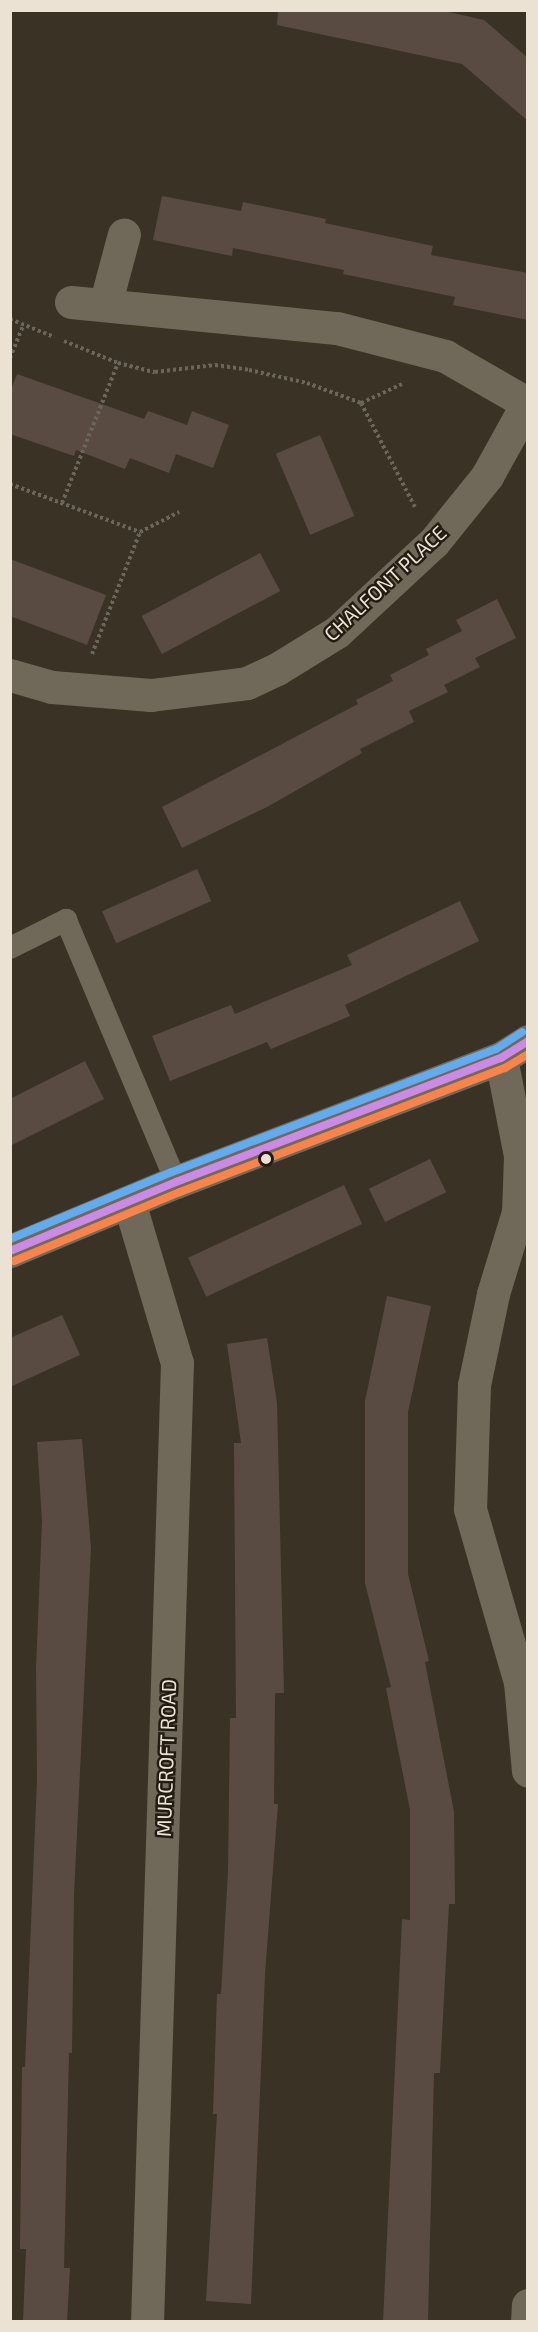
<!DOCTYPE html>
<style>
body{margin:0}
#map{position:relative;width:538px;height:2332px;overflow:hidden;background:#3a3225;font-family:"Exo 2",sans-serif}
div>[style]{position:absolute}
.building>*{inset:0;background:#5a4b42;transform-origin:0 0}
.path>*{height:4px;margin-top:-2px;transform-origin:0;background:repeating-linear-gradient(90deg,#6b665a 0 3px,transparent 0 6px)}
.lane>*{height:22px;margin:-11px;padding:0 11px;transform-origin:11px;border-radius:11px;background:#706959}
.street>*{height:33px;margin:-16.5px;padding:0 16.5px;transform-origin:16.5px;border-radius:16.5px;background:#706959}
.secondary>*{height:33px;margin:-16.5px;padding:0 16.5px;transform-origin:16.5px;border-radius:16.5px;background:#716a58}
.bus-1>*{height:8px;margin:-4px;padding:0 4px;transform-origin:4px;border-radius:4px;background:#ca8be6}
.bus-2>*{height:8px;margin:-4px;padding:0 4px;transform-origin:4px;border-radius:4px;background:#f8844c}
.bus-3>*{height:8px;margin:-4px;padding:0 4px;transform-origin:4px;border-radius:4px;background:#60acee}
.dots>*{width:16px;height:16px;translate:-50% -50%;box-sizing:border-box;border:3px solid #231c12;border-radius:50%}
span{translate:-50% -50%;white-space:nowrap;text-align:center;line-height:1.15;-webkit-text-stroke:5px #231c12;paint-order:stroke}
.street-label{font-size:20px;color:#ece2d4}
.frame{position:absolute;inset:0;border:12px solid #ece2d4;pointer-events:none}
</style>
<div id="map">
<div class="building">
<div style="clip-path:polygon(278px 10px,440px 10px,484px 20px,528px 58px,528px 121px,462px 64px,277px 25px)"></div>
<div style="clip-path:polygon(162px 196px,241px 211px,243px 202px,326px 219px,325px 223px,433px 246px,431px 255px,528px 273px,528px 320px,453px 305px,455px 297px,343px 274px,344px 270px,233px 248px,232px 256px,153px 240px)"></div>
<div style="clip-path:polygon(17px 374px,144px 419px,148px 411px,187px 425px,192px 411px,229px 425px,213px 468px,176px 454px,169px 473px,130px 458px,125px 469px,76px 450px,74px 456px,10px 434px,10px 392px)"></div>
<div style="left:320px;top:435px;width:88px;height:48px;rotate:67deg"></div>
<div style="left:260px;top:553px;width:43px;height:134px;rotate:62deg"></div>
<div style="clip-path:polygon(10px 559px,106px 595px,87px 645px,10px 616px)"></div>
<div style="clip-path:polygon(497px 599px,516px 638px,475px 658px,480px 667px,444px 685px,448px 692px,409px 711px,414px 722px,360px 749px,362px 753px,267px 807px,182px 848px,162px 807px,358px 704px,356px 700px,393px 681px,390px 675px,429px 655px,426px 649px,462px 631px,456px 620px)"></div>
<div style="left:197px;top:869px;width:35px;height:104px;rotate:66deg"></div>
<div style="clip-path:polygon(460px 901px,479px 941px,345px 1005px,350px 1016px,271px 1049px,267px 1042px,170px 1081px,152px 1036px,231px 1005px,235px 1014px,352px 965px,347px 955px)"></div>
<div style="clip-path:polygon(85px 1061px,104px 1099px,10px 1146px,10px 1099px)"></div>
<div style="left:430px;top:1159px;width:37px;height:68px;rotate:64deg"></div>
<div style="left:344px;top:1185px;width:43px;height:172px;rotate:65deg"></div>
<div style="clip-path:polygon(387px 1296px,431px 1306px,408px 1412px,408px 1574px,429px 1661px,425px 1662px,454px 1812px,455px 1904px,449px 1904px,440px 2073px,434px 2073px,428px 2322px,383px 2322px,402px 1919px,410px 1920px,410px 1810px,386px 1688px,391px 1687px,365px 1583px,365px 1401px)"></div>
<div style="clip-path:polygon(62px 1315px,80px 1355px,10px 1387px,10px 1338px)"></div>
<div style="clip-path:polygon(267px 1338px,277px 1403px,284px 1693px,275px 1693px,274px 1804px,278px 1804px,265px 1974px,251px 2304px,206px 2301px,217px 2114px,213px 2114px,217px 1994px,221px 1994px,228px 1871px,230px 1718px,236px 1718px,234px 1443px,241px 1443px,227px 1344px)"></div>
<div style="clip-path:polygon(82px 1439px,91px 1548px,74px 1894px,72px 2053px,69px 2053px,64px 2268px,70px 2268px,67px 2322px,23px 2322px,26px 2249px,20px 2249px,22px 2067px,25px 2067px,37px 1780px,36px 1668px,42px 1521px,37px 1442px)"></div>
</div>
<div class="path">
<div style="left:10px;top:319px;width:48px;rotate:22.2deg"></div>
<div style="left:64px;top:341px;width:58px;rotate:22.2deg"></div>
<div style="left:118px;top:363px;width:38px;rotate:14deg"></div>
<div style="left:155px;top:372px;width:60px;rotate:-6.7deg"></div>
<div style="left:215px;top:365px;width:34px;rotate:8deg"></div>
<div style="left:249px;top:370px;width:59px;rotate:12.6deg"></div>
<div style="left:307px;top:383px;width:58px;rotate:20.3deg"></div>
<div style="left:10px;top:358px;width:35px;rotate:-68deg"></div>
<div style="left:402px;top:384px;width:45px;rotate:155.1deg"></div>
<div style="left:361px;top:403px;width:117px;rotate:62.6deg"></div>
<div style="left:10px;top:484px;width:139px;rotate:20.3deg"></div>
<div style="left:140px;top:532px;width:44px;rotate:-27.1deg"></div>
<div style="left:62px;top:503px;width:151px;rotate:-68.2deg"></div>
<div style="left:92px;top:654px;width:131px;rotate:-68.5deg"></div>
</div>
<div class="lane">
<div style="left:10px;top:948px;width:63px;rotate:-26.6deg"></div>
<div style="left:66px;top:920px;width:284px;rotate:67.2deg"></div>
</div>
<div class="street">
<div style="left:71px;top:302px;width:267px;rotate:5.6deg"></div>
<div style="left:337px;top:328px;width:112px;rotate:14.5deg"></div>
<div style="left:445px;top:356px;width:92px;rotate:29.9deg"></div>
<div style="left:105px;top:305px;width:73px;rotate:-75deg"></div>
<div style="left:10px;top:675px;width:44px;rotate:15.9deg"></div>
<div style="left:52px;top:687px;width:99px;rotate:4.6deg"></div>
<div style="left:151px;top:695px;width:97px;rotate:-7.1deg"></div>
<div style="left:247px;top:683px;width:33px;rotate:-25deg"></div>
<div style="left:277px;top:669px;width:70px;rotate:-31.7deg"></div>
<div style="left:337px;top:632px;width:132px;rotate:-42.9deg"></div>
<div style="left:434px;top:542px;width:85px;rotate:-51.2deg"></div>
<div style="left:487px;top:476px;width:85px;rotate:-61deg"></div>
<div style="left:501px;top:1058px;width:100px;rotate:79deg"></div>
<div style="left:520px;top:1156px;width:56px;rotate:92deg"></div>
<div style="left:518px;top:1212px;width:86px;rotate:107deg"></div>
<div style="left:493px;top:1294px;width:93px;rotate:101.8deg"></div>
<div style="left:474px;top:1385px;width:124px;rotate:91.8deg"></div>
<div style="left:470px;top:1509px;width:180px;rotate:73.9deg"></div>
<div style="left:520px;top:1682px;width:89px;rotate:84.9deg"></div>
<div style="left:129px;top:1202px;width:168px;rotate:73.4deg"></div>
<div style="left:177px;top:1363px;width:959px;rotate:91.79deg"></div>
<div style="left:527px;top:2322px;width:17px;rotate:-87deg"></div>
</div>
<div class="secondary">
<div style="left:10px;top:1251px;width:180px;rotate:-22.6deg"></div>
<div style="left:176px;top:1182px;width:348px;rotate:-20.9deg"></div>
<div style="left:501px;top:1058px;width:32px;rotate:-32deg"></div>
</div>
<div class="bus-1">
<div style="left:10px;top:1251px;width:180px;rotate:-22.6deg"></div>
<div style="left:176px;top:1182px;width:348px;rotate:-20.9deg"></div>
<div style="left:501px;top:1058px;width:32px;rotate:-32deg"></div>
</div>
<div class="bus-2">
<div style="left:14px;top:1261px;width:180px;rotate:-22.6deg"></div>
<div style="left:180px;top:1192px;width:348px;rotate:-20.9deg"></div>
<div style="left:505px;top:1068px;width:27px;rotate:-31deg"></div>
</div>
<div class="bus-3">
<div style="left:10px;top:1239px;width:175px;rotate:-22.5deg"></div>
<div style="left:172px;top:1172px;width:347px;rotate:-20.8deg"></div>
<div style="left:496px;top:1049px;width:31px;rotate:-33deg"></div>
</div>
<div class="dots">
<div style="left:266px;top:1159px;background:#ece2d4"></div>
</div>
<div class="street-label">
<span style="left:385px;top:583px;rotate:-43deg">CHALFONT PLACE</span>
<span style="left:166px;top:1758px;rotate:-88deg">MURCROFT ROAD</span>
</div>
<div class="frame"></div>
</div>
